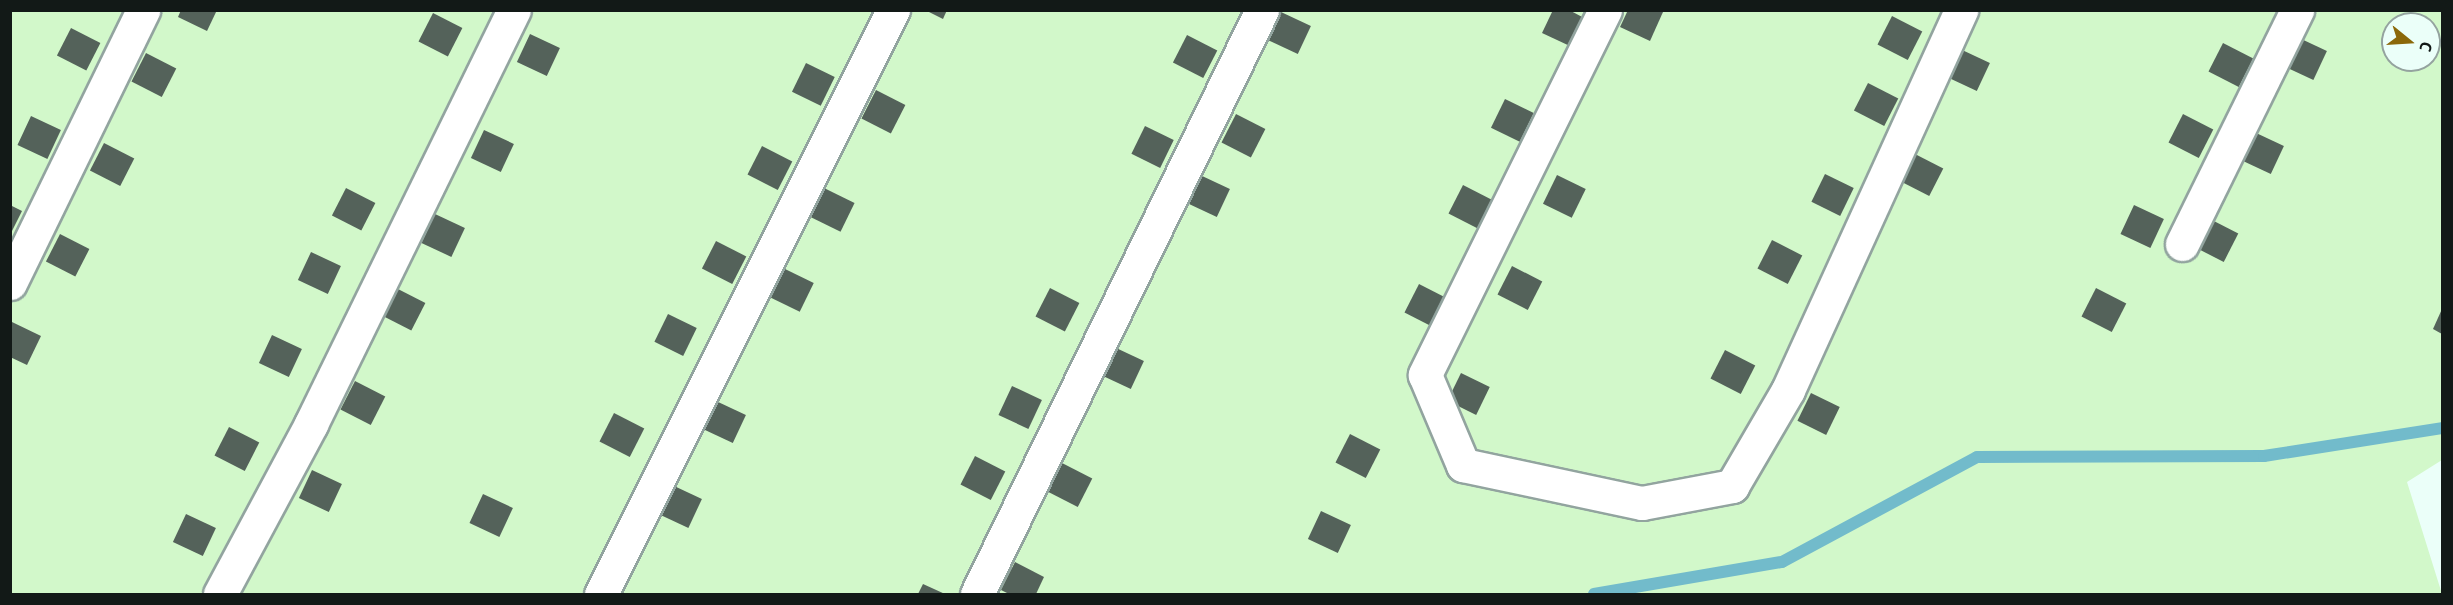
<!DOCTYPE html>
<meta charset="utf-8">
<style>
body{margin:0}
#map{position:relative;width:2453px;height:605px;overflow:hidden;background:#ebfff9;font-family:"PT Sans",sans-serif}
div>[style]{position:absolute}
.green>*{inset:0;background:#d2f8ca}
.stream>*{height:12px;margin:-6px;padding:0 6px;transform-origin:6px;border-radius:6px;background:#72bbcb}
.building>*{inset:0;background:#54625a;transform-origin:0 0}
.roads{filter:drop-shadow(2px 0 #92a49f) drop-shadow(-2px 0 #92a49f) drop-shadow(0 2px #92a49f) drop-shadow(0 -2px #92a49f)}
.minor>*{height:33px;margin:-16.5px;padding:0 16.5px;transform-origin:16.5px;border-radius:16.5px;background:#fff}
span{translate:-50% -50%;white-space:nowrap;text-align:center;line-height:1.15;-webkit-text-stroke:6px #ebfff9;paint-order:stroke}
.frame{position:absolute;inset:0;border:12px solid #121917;pointer-events:none}
.north{position:absolute;left:2381px;top:12px;width:60px;height:60px;box-sizing:border-box;background:#ebfff9;border:2px solid #94a39f;border-radius:50%;rotate:108deg;font-size:16px;font-weight:700;line-height:24px;text-align:center;color:#121917}
.north::after{content:'';display:block;margin:auto;width:21px;height:27px;background:#8b6809;clip-path:polygon(50% 0,100% 100%,50% 72%,0 100%)}
</style>
<div id="map">
<div class="green">
<div style="clip-path:polygon(evenodd,10px 11px,2442px 11px,2442px 460px,2407px 482px,2442px 594px,11px 594px,10px 11px,2393px 24px,2429px 24px,2429px 60px,2393px 60px,2393px 24px)"></div>
</div>
<div class="stream">
<div style="left:1594px;top:594px;width:191px;rotate:-9.7deg"></div>
<div style="left:1782px;top:562px;width:221px;rotate:-28.3deg"></div>
<div style="left:1977px;top:457px;width:287px;rotate:-0.2deg"></div>
<div style="left:2264px;top:456px;width:180px;rotate:-8.9deg"></div>
</div>
<div class="building">
<div style="clip-path:polygon(181px 10px,217px 10px,207px 31px,178px 17px)"></div>
<div style="clip-path:polygon(925px 10px,947px 10px,943px 19px)"></div>
<div style="clip-path:polygon(1553px 10px,1569px 10px,1586px 19px,1572px 47px,1542px 33px)"></div>
<div style="clip-path:polygon(1628px 10px,1663px 12px,1650px 41px,1620px 27px)"></div>
<div style="left:1281px;top:12px;width:33px;height:31px;rotate:25deg"></div>
<div style="left:433px;top:13px;width:33px;height:32px;rotate:27deg"></div>
<div style="left:1892px;top:16px;width:34px;height:32px;rotate:27deg"></div>
<div style="left:71px;top:28px;width:33px;height:31px;rotate:27deg"></div>
<div style="left:530px;top:34px;width:33px;height:31px;rotate:25deg"></div>
<div style="left:1187px;top:35px;width:34px;height:31px;rotate:27deg"></div>
<div style="left:2297px;top:37px;width:33px;height:32px;rotate:25deg"></div>
<div style="left:2223px;top:43px;width:34px;height:32px;rotate:27deg"></div>
<div style="left:1960px;top:49px;width:33px;height:31px;rotate:25deg"></div>
<div style="left:146px;top:53px;width:34px;height:32px;rotate:27deg"></div>
<div style="left:806px;top:63px;width:32px;height:32px;rotate:26deg"></div>
<div style="left:1868px;top:83px;width:34px;height:31px;rotate:27deg"></div>
<div style="left:876px;top:90px;width:33px;height:32px;rotate:27deg"></div>
<div style="left:1505px;top:99px;width:32px;height:32px;rotate:26deg"></div>
<div style="left:1236px;top:114px;width:33px;height:32px;rotate:27deg"></div>
<div style="left:2183px;top:114px;width:34px;height:32px;rotate:27deg"></div>
<div style="left:31px;top:116px;width:33px;height:32px;rotate:25deg"></div>
<div style="left:1145px;top:126px;width:32px;height:31px;rotate:26deg"></div>
<div style="left:484px;top:130px;width:33px;height:31px;rotate:25deg"></div>
<div style="left:2254px;top:132px;width:33px;height:31px;rotate:25deg"></div>
<div style="left:104px;top:143px;width:34px;height:31px;rotate:27deg"></div>
<div style="left:762px;top:146px;width:34px;height:32px;rotate:27deg"></div>
<div style="left:1913px;top:153px;width:34px;height:31px;rotate:27deg"></div>
<div style="left:1825px;top:174px;width:32px;height:31px;rotate:26deg"></div>
<div style="left:1200px;top:175px;width:33px;height:31px;rotate:25deg"></div>
<div style="left:1557px;top:175px;width:32px;height:32px;rotate:26deg"></div>
<div style="left:1463px;top:185px;width:34px;height:32px;rotate:27deg"></div>
<div style="left:346px;top:188px;width:33px;height:31px;rotate:27deg"></div>
<div style="left:824px;top:188px;width:34px;height:32px;rotate:26deg"></div>
<div style="clip-path:polygon(10px 205px,22px 211px,10px 235px)"></div>
<div style="left:2134px;top:205px;width:33px;height:32px;rotate:25deg"></div>
<div style="left:435px;top:214px;width:33px;height:32px;rotate:25deg"></div>
<div style="left:2208px;top:218px;width:34px;height:32px;rotate:27deg"></div>
<div style="left:60px;top:234px;width:33px;height:31px;rotate:27deg"></div>
<div style="left:1772px;top:240px;width:34px;height:32px;rotate:27deg"></div>
<div style="left:716px;top:241px;width:34px;height:31px;rotate:27deg"></div>
<div style="left:311px;top:252px;width:33px;height:31px;rotate:25deg"></div>
<div style="left:1512px;top:266px;width:34px;height:32px;rotate:27deg"></div>
<div style="left:785px;top:269px;width:32px;height:32px;rotate:26deg"></div>
<div style="left:1419px;top:284px;width:33px;height:32px;rotate:27deg"></div>
<div style="left:396px;top:288px;width:33px;height:31px;rotate:27deg"></div>
<div style="left:1050px;top:288px;width:33px;height:32px;rotate:27deg"></div>
<div style="left:2096px;top:288px;width:34px;height:32px;rotate:27deg"></div>
<div style="clip-path:polygon(2442px 309px,2442px 334px,2433px 329px)"></div>
<div style="left:668px;top:314px;width:32px;height:31px;rotate:26deg"></div>
<div style="clip-path:polygon(12px 322px,41px 336px,27px 365px,10px 357px)"></div>
<div style="left:272px;top:335px;width:33px;height:31px;rotate:25deg"></div>
<div style="left:1114px;top:347px;width:33px;height:31px;rotate:25deg"></div>
<div style="left:1725px;top:350px;width:34px;height:32px;rotate:27deg"></div>
<div style="left:1461px;top:373px;width:32px;height:31px;rotate:26deg"></div>
<div style="left:355px;top:381px;width:34px;height:32px;rotate:27deg"></div>
<div style="left:1012px;top:386px;width:33px;height:32px;rotate:25deg"></div>
<div style="left:1811px;top:393px;width:32px;height:31px;rotate:26deg"></div>
<div style="left:716px;top:401px;width:33px;height:31px;rotate:25deg"></div>
<div style="left:614px;top:413px;width:34px;height:32px;rotate:27deg"></div>
<div style="left:229px;top:427px;width:34px;height:32px;rotate:27deg"></div>
<div style="left:1350px;top:434px;width:34px;height:32px;rotate:27deg"></div>
<div style="left:975px;top:456px;width:34px;height:32px;rotate:27deg"></div>
<div style="left:1062px;top:463px;width:34px;height:32px;rotate:27deg"></div>
<div style="left:312px;top:470px;width:33px;height:31px;rotate:25deg"></div>
<div style="left:672px;top:485px;width:33px;height:32px;rotate:25deg"></div>
<div style="left:483px;top:494px;width:33px;height:32px;rotate:25deg"></div>
<div style="left:1321px;top:511px;width:33px;height:31px;rotate:25deg"></div>
<div style="left:186px;top:514px;width:33px;height:31px;rotate:25deg"></div>
<div style="clip-path:polygon(1015px 562px,1044px 577px,1036px 594px,1009px 594px,1001px 590px)"></div>
<div style="clip-path:polygon(923px 584px,945px 594px,918px 594px)"></div>
</div>
<div class="roads">
<div class="minor">
<div style="left:1605px;top:10px;width:407px;rotate:116.3deg"></div>
<div style="left:1425px;top:375px;width:98px;rotate:67.1deg"></div>
<div style="left:1463px;top:465px;width:183px;rotate:12deg"></div>
<div style="left:1642px;top:503px;width:92px;rotate:-10.7deg"></div>
<div style="left:1732px;top:486px;width:111px;rotate:-59.7deg"></div>
<div style="left:1788px;top:390px;width:418px;rotate:-65.5deg"></div>
<div style="left:2182px;top:244px;width:261px;rotate:-63.8deg"></div>
<div style="left:10px;top:283px;width:304px;rotate:-64deg"></div>
<div style="left:220px;top:594px;width:193px;rotate:-61.8deg"></div>
<div style="left:311px;top:424px;width:461px;rotate:-63.9deg"></div>
<div style="left:601px;top:594px;width:653px;rotate:-63.43deg"></div>
<div style="left:977px;top:594px;width:650px;rotate:-63.99deg"></div>
</div>
</div>
<div class="frame"></div>
<div class="north">С</div>
</div>
